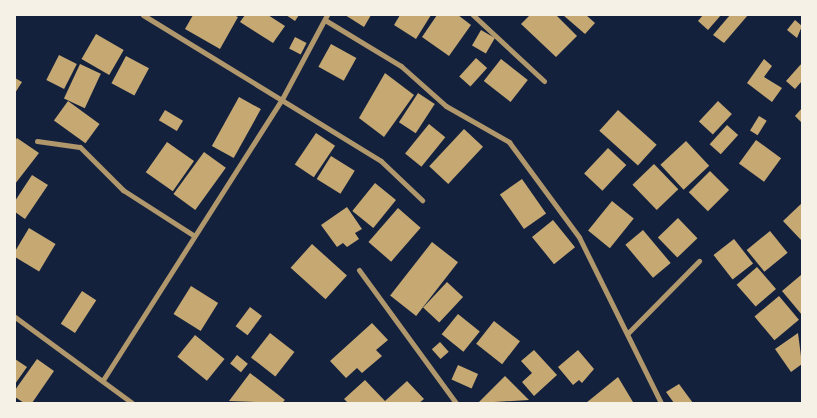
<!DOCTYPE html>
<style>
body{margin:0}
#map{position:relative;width:817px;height:418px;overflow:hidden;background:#14213d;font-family:"IBM Plex Serif",serif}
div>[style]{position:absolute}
.building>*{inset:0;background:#c6a872;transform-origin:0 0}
.minor>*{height:5px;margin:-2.5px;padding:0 2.5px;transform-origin:2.5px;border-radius:2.5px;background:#b1986c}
span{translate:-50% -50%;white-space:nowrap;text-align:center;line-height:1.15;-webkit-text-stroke:5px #f6f1e7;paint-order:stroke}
.frame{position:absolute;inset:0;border:16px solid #f6f1e7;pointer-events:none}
</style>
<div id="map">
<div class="building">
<div style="clip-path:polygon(193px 15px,234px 15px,238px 17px,220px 49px,185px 29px)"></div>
<div style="clip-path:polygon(245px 15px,268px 15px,285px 26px,273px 43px,240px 22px)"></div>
<div style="clip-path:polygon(286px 15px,299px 15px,295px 21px)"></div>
<div style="clip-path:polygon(345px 15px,371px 15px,364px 27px)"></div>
<div style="clip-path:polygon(400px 15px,431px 15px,416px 39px,394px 25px)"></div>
<div style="clip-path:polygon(437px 15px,458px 15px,471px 25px,449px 56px,422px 37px)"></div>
<div style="clip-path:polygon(530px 15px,556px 15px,577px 36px,556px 57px,521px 24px)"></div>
<div style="clip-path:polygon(563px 15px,586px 15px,595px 23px,585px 34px)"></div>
<div style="clip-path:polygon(703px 15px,721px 15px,708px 30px,698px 21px)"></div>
<div style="clip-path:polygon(730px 15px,748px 15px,724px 43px,713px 35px)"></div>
<div style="clip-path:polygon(795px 20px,802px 26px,797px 38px,787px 30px)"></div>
<div style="left:481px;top:30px;width:16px;height:18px;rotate:30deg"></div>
<div style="left:96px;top:34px;width:32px;height:29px;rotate:30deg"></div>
<div style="left:295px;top:37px;width:13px;height:13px;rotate:27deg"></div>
<div style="left:331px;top:44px;width:29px;height:26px;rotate:29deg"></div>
<div style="left:59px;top:55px;width:20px;height:28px;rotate:27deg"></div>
<div style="left:126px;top:56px;width:26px;height:31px;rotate:28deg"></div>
<div style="left:476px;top:58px;width:15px;height:25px;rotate:42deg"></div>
<div style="left:501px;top:59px;width:34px;height:28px;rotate:38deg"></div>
<div style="clip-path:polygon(764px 59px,772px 66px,764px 77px,782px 88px,772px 102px,747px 83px)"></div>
<div style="clip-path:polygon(802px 63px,802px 81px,795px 89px,786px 81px)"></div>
<div style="left:80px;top:64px;width:23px;height:38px;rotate:25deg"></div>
<div style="clip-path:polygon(385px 73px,414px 95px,384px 137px,359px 118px)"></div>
<div style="clip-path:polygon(15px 78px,22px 82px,15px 93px)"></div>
<div style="left:418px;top:93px;width:20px;height:35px;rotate:33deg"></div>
<div style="left:239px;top:97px;width:25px;height:56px;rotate:29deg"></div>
<div style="left:68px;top:101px;width:39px;height:24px;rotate:36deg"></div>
<div style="left:718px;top:101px;width:19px;height:28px;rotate:43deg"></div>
<div style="clip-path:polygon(802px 108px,802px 123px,795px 116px)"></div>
<div style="left:165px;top:110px;width:21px;height:12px;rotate:31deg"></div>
<div style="left:618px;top:110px;width:52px;height:28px;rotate:42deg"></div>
<div style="left:759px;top:116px;width:9px;height:17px;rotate:32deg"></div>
<div style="left:429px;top:124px;width:21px;height:38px;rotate:39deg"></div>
<div style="left:727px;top:125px;width:15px;height:26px;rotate:42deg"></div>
<div style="left:464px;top:129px;width:26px;height:51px;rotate:43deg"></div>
<div style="left:316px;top:133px;width:23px;height:38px;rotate:34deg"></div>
<div style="clip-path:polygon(17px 138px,39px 153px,15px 184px,15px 141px)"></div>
<div style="left:756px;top:140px;width:31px;height:29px;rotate:36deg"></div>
<div style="left:686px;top:141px;width:34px;height:35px;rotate:47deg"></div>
<div style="left:167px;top:142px;width:33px;height:37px;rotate:35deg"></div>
<div style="left:608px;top:148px;width:25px;height:35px;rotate:43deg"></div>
<div style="left:204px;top:152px;width:27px;height:52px;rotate:36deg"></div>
<div style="left:331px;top:156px;width:28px;height:27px;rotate:32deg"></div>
<div style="left:654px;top:164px;width:35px;height:30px;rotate:46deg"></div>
<div style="left:710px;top:171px;width:27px;height:30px;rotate:45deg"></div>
<div style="clip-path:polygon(32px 175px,48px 185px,25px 219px,15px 212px,15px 201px)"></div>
<div style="left:522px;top:179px;width:42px;height:27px;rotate:55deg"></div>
<div style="left:375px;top:183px;width:27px;height:36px;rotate:39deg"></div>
<div style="left:612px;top:201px;width:28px;height:38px;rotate:39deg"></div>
<div style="clip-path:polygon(802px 203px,802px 241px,783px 221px)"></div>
<div style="clip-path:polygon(347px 207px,362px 229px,355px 233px,359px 239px,347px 247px,343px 243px,337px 247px,321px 225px)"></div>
<div style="left:398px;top:208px;width:30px;height:45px;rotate:41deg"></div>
<div style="left:678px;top:218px;width:28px;height:28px;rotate:46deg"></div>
<div style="left:553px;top:220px;width:35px;height:27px;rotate:51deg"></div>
<div style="left:29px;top:228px;width:31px;height:32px;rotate:31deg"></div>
<div style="left:643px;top:230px;width:43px;height:23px;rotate:50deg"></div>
<div style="left:770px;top:231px;width:28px;height:30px;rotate:51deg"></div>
<div style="left:734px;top:239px;width:31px;height:26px;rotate:52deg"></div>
<div style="left:432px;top:242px;width:33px;height:68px;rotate:38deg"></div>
<div style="left:312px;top:244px;width:47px;height:32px;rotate:42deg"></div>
<div style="left:757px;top:267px;width:29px;height:27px;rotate:49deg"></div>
<div style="clip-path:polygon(801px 275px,802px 277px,802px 315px,782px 291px)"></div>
<div style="left:447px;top:282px;width:22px;height:35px;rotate:43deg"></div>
<div style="left:191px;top:286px;width:32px;height:33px;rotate:32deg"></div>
<div style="left:82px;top:291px;width:17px;height:39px;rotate:33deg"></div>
<div style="left:779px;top:296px;width:31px;height:32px;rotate:50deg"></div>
<div style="left:250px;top:307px;width:15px;height:24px;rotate:37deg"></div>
<div style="left:458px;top:314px;width:28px;height:26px;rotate:39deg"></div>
<div style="left:494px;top:321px;width:33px;height:29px;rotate:38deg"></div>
<div style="clip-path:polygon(372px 323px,388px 340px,376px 350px,382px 356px,362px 373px,357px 368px,346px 378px,330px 361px)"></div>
<div style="left:270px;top:333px;width:31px;height:31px;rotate:38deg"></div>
<div style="clip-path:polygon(798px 333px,802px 364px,791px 372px,775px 349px)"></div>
<div style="left:195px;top:335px;width:38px;height:28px;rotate:39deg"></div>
<div style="left:440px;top:342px;width:13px;height:11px;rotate:48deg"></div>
<div style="clip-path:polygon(534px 350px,557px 375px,534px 396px,522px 382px,532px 373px,521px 361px)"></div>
<div style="clip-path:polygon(578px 350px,594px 369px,582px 383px,579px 380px,573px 385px,558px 367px)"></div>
<div style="left:237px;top:355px;width:14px;height:11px;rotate:39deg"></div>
<div style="clip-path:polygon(15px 359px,27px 367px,15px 384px)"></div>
<div style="clip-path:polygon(37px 359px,54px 371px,32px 403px,24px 403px,15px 397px,15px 390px)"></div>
<div style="left:458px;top:365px;width:22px;height:16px;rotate:24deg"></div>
<div style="clip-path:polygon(250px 373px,285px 400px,282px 403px,229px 401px)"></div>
<div style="clip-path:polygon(505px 376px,529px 400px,478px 403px)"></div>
<div style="clip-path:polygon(618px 377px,633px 402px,586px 403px)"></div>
<div style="clip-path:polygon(365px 380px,385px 401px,407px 381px,424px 399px,419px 403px,348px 403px,344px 399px)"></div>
<div style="clip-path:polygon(679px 384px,693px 403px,674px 403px,666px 392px)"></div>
</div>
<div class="minor">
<div style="left:143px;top:15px;width:279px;rotate:31.5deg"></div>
<div style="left:381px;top:161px;width:57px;rotate:43.6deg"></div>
<div style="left:473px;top:15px;width:97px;rotate:42.9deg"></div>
<div style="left:325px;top:20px;width:89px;rotate:31.2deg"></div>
<div style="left:401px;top:66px;width:60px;rotate:41.6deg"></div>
<div style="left:446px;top:106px;width:73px;rotate:29.7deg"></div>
<div style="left:509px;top:142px;width:118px;rotate:53.6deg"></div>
<div style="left:579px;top:237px;width:185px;rotate:63.7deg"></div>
<div style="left:37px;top:141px;width:43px;rotate:7.9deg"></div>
<div style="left:80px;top:147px;width:61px;rotate:45deg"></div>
<div style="left:123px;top:190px;width:83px;rotate:32.7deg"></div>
<div style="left:359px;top:270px;width:165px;rotate:53.9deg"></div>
<div style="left:15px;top:317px;width:145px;rotate:36.3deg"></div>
<div style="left:629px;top:332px;width:100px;rotate:-45.4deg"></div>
<div style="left:103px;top:380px;width:331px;rotate:-57.5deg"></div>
<div style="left:281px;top:101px;width:98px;rotate:-61.9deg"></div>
</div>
<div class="frame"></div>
</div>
